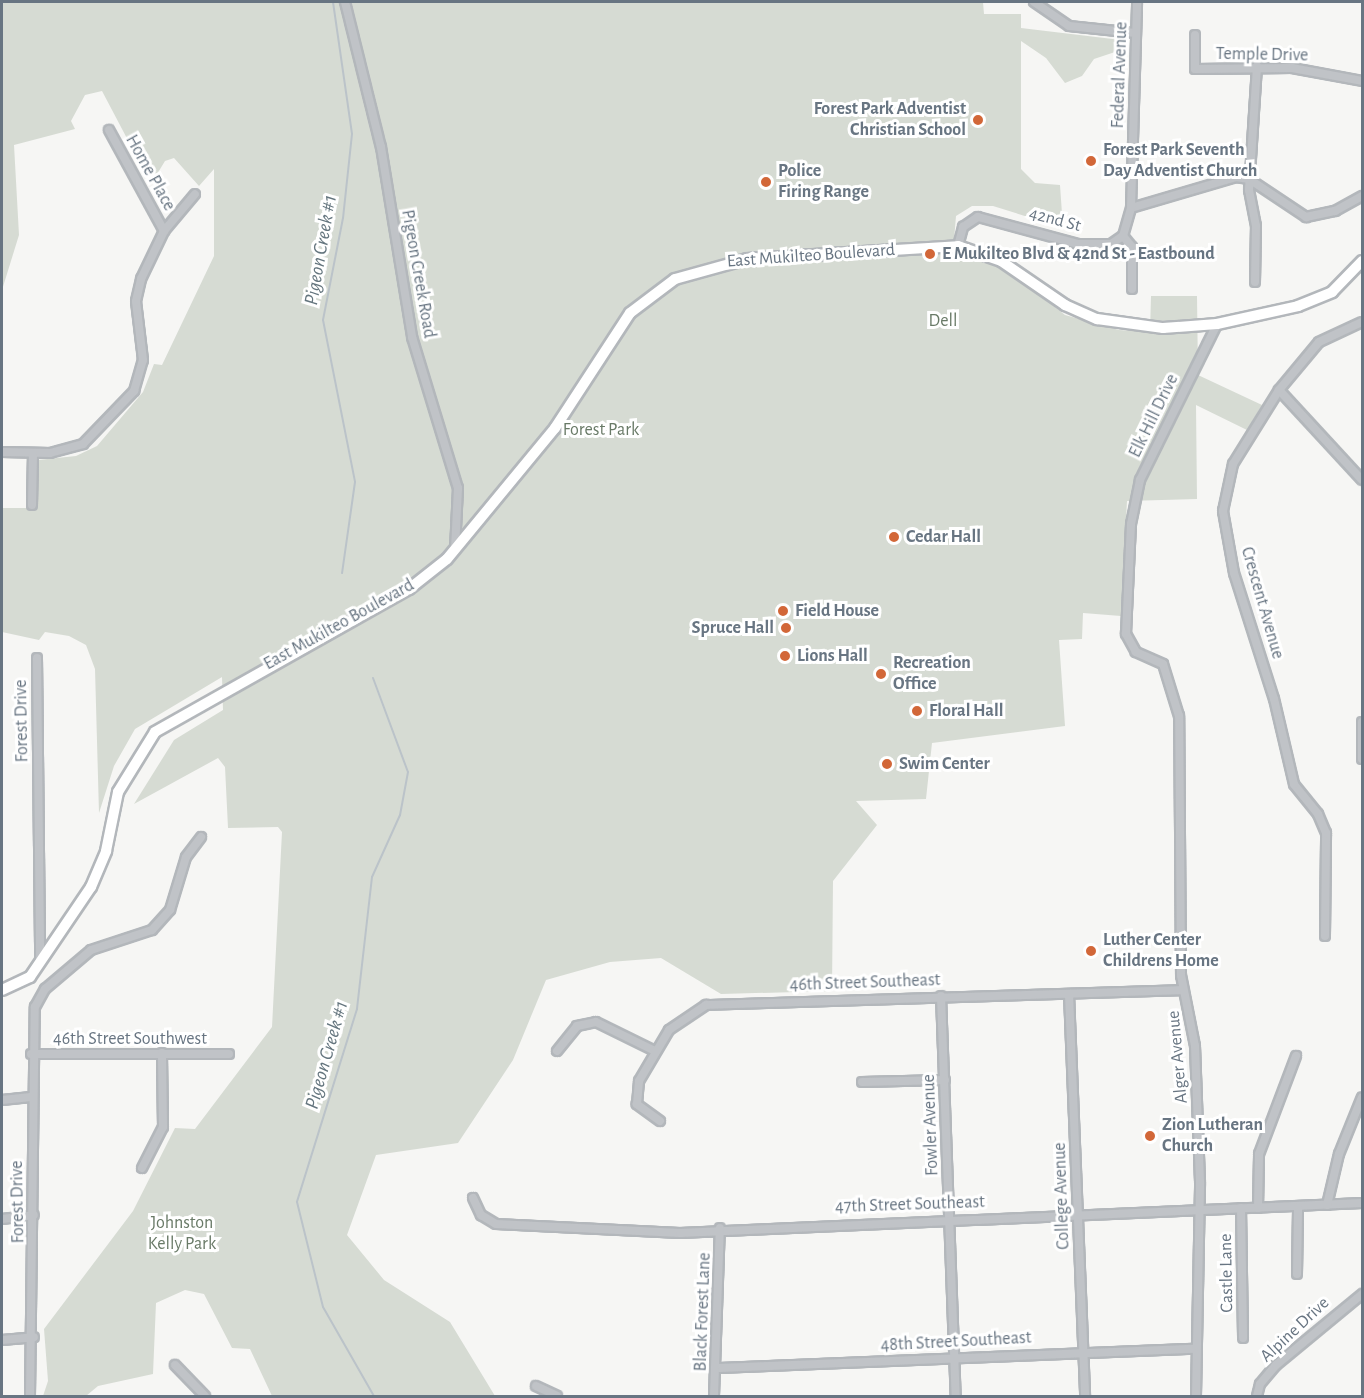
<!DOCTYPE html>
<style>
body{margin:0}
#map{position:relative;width:1364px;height:1398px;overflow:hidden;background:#f6f6f4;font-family:"Alegreya Sans",sans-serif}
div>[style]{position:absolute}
.green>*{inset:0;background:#d6dbd3}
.stream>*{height:2px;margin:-1px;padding:0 1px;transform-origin:1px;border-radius:1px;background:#bbc3c9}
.roads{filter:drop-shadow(2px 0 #b3b7bb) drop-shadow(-2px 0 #b3b7bb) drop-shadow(0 2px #b3b7bb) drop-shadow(0 -2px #b3b7bb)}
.minor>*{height:8px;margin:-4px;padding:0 4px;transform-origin:4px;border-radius:4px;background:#c0c3c7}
.secondary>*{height:10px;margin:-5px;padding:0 5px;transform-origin:5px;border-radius:5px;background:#fff}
.dots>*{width:16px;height:16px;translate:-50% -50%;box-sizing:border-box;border:3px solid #fff;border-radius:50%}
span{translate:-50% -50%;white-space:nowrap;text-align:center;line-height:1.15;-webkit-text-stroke:6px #fff;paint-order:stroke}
.street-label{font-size:18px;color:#687582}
.poi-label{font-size:18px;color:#687582;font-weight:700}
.right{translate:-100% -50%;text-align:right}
.left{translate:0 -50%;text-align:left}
.park-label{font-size:18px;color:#697a67}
.water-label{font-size:20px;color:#64757e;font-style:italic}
.frame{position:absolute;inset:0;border:3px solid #687582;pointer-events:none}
</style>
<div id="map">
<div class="green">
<div style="clip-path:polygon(2px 2px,983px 2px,984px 14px,1021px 14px,1021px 28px,1121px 40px,1118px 51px,1094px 59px,1082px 76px,1065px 83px,1046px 58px,1021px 41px,1021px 169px,1035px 183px,1060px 185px,1063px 228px,993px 206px,972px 206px,956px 216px,953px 252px,1001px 264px,1065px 315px,1119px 330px,1150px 332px,1151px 296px,1197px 296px,1198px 375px,1262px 405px,1247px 430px,1196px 405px,1197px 499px,1127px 501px,1121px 616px,1083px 613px,1082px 639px,1059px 640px,1065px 726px,932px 743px,926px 799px,856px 801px,877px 825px,833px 881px,832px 991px,721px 994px,661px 958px,610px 962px,546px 980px,513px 1060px,458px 1143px,376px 1155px,347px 1235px,384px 1280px,450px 1322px,495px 1396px,272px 1396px,250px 1349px,232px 1348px,204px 1294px,185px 1290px,156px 1303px,153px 1374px,98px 1386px,86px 1396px,43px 1396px,48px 1381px,44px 1329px,133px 1211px,175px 1128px,195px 1129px,272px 1027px,282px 832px,278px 827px,228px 828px,225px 767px,218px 758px,134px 804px,174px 740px,223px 710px,222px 677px,135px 729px,114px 766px,99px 813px,95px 669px,86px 645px,69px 636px,45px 632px,39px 640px,2px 632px,2px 508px,36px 508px,38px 460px,76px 456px,97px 446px,143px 392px,154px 364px,162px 365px,214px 256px,214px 169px,199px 186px,174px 158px,165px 161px,151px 184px,102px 91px,85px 95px,71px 121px,75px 129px,14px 145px,19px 235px,2px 290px)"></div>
</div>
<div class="stream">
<div style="left:333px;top:2px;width:133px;rotate:81.8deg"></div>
<div style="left:352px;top:134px;width:84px;rotate:96.1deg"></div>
<div style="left:343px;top:218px;width:104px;rotate:101.1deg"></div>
<div style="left:323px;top:320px;width:165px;rotate:78.8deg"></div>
<div style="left:355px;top:482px;width:92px;rotate:98.1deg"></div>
<div style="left:373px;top:678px;width:100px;rotate:69.6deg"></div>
<div style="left:408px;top:772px;width:44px;rotate:100.5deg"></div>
<div style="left:400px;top:815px;width:68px;rotate:114.3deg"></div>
<div style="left:372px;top:877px;width:133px;rotate:96.5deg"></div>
<div style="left:357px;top:1009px;width:202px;rotate:107.3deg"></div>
<div style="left:297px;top:1202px;width:108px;rotate:76.1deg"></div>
<div style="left:323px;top:1307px;width:103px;rotate:60.2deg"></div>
</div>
<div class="roads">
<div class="minor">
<div style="left:345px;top:2px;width:149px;rotate:76.1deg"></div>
<div style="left:381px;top:147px;width:193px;rotate:80.7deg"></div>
<div style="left:412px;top:337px;width:158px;rotate:73.1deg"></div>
<div style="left:458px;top:488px;width:62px;rotate:92.8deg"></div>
<div style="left:1034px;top:2px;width:42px;rotate:34.4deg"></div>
<div style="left:1069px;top:26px;width:67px;rotate:6deg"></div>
<div style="left:1195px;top:35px;width:34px;rotate:90deg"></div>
<div style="left:1195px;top:69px;width:97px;rotate:-0.6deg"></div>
<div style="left:1292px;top:68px;width:71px;rotate:10.5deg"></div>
<div style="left:109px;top:130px;width:115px;rotate:61.4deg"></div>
<div style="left:1131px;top:208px;width:109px;rotate:-16.4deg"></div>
<div style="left:1236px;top:177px;width:13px;rotate:9deg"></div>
<div style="left:1249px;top:179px;width:69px;rotate:33.7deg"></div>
<div style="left:1306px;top:217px;width:30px;rotate:-12deg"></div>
<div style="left:1335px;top:211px;width:31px;rotate:-29deg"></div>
<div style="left:1123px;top:236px;width:29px;rotate:-74deg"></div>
<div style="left:1131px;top:208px;width:206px;rotate:-88.3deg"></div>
<div style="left:1123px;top:236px;width:14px;rotate:51deg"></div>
<div style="left:1132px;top:247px;width:42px;rotate:90deg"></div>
<div style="left:958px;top:246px;width:20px;rotate:-75deg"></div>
<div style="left:963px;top:227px;width:18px;rotate:-34deg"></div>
<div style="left:978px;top:217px;width:104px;rotate:15.1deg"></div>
<div style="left:1078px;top:244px;width:33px"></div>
<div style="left:1111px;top:244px;width:14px;rotate:-34deg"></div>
<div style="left:1255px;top:282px;width:56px;rotate:-89deg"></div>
<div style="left:1256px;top:226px;width:37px;rotate:-101deg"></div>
<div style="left:1249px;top:190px;width:124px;rotate:-86.3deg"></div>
<div style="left:1279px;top:390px;width:122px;rotate:47.3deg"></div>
<div style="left:2px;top:452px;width:48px;rotate:1.2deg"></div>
<div style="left:50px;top:453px;width:34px;rotate:-15deg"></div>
<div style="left:83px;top:444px;width:74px;rotate:-46.1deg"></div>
<div style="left:134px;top:391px;width:32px;rotate:-74deg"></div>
<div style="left:143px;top:360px;width:59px;rotate:-96.8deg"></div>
<div style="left:136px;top:301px;width:23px;rotate:-77deg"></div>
<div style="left:141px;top:279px;width:53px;rotate:-64.4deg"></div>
<div style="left:164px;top:231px;width:48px;rotate:-50deg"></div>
<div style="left:32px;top:505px;width:52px;rotate:-88.9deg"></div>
<div style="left:37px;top:658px;width:304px;rotate:89.4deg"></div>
<div style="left:1362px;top:759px;width:37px;rotate:-90deg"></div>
<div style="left:1325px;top:936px;width:103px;rotate:-89.4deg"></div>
<div style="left:1326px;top:833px;width:21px;rotate:-113deg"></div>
<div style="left:1318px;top:814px;width:38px;rotate:-129deg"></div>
<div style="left:1294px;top:784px;width:87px;rotate:-103.2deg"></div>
<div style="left:1274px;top:699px;width:132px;rotate:-107.6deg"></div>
<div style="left:1234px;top:573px;width:63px;rotate:-100.1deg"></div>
<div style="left:1223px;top:511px;width:48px;rotate:-78deg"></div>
<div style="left:1233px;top:464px;width:87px;rotate:-58.1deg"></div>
<div style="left:1279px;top:390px;width:62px;rotate:-50.2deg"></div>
<div style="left:1319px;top:342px;width:47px;rotate:-24.9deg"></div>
<div style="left:1069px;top:994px;width:402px;rotate:87.7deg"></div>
<div style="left:941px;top:996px;width:400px;rotate:87.9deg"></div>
<div style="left:557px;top:1051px;width:32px;rotate:-51deg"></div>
<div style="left:577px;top:1026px;width:19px;rotate:-12deg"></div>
<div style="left:596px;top:1022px;width:64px;rotate:26.2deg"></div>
<div style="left:31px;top:1054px;width:198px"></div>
<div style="left:862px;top:1082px;width:83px;rotate:-1.4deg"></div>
<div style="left:2px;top:1100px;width:29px;rotate:-6deg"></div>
<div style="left:660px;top:1121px;width:29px;rotate:-144deg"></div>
<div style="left:637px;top:1104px;width:23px;rotate:-85deg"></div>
<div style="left:639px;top:1081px;width:59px;rotate:-59.5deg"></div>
<div style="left:669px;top:1030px;width:45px;rotate:-34deg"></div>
<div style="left:706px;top:1005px;width:477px;rotate:-1.8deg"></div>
<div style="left:142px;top:1168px;width:46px;rotate:-62.9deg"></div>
<div style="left:163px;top:1127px;width:74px;rotate:-90.8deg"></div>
<div style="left:473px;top:1198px;width:19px;rotate:65deg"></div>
<div style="left:481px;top:1215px;width:17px;rotate:31deg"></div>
<div style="left:496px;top:1224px;width:184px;rotate:2.8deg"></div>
<div style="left:680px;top:1233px;width:683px;rotate:-2.52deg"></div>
<div style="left:1327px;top:1205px;width:52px;rotate:-76.8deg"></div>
<div style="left:1339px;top:1154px;width:61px;rotate:-68deg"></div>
<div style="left:1241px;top:1208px;width:130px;rotate:89.1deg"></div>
<div style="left:1258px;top:1208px;width:54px;rotate:-88.9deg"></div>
<div style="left:1259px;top:1154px;width:105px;rotate:-69.3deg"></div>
<div style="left:2px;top:1219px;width:32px;rotate:-7deg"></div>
<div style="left:1297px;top:1274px;width:67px;rotate:-89.1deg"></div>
<div style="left:2px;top:1340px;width:32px;rotate:-5deg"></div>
<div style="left:175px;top:1365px;width:43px;rotate:45.9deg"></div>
<div style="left:717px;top:1368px;width:479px;rotate:-2.3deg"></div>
<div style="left:536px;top:1386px;width:23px;rotate:25deg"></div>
<div style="left:30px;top:1396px;width:389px;rotate:-89.3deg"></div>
<div style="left:35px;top:1007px;width:21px;rotate:-61deg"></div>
<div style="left:45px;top:989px;width:60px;rotate:-40.3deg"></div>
<div style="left:91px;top:950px;width:64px;rotate:-18.2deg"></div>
<div style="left:152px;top:930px;width:27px;rotate:-48deg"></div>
<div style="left:170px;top:910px;width:55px;rotate:-73.2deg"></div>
<div style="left:186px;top:857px;width:25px;rotate:-53deg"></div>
<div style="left:714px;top:1396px;width:168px;rotate:-88deg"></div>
<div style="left:1196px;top:1396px;width:214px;rotate:-88.9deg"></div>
<div style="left:1200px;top:1182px;width:136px;rotate:-92.1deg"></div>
<div style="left:1195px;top:1046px;width:72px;rotate:-101.2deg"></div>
<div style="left:1181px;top:975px;width:259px;rotate:-90.4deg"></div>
<div style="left:1179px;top:716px;width:54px;rotate:-107.1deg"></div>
<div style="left:1163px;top:664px;width:30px;rotate:-156deg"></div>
<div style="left:1136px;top:652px;width:21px;rotate:-119deg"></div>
<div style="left:1126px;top:634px;width:110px;rotate:-87.4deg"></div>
<div style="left:1131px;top:524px;width:45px;rotate:-78.4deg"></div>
<div style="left:1140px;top:480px;width:174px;rotate:-63.7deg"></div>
<div style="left:1257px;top:1396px;width:12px;rotate:-76deg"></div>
<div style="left:1260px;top:1384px;width:25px;rotate:-50deg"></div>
<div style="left:1276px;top:1365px;width:112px;rotate:-39.5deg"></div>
</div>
<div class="secondary">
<div style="left:2px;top:990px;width:31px;rotate:-25deg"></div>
<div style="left:30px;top:977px;width:109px;rotate:-55.9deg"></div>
<div style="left:91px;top:887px;width:39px;rotate:-67deg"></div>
<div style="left:106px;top:851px;width:60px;rotate:-78.5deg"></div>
<div style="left:118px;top:792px;width:70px;rotate:-58.3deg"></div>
<div style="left:155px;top:732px;width:291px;rotate:-29.4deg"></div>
<div style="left:409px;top:589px;width:48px;rotate:-38.3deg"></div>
<div style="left:447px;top:559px;width:170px;rotate:-50.5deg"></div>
<div style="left:555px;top:428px;width:137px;rotate:-56.9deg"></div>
<div style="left:630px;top:313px;width:56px;rotate:-37.1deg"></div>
<div style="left:675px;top:279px;width:75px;rotate:-15.5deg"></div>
<div style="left:747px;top:259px;width:211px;rotate:-3.5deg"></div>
<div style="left:958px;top:246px;width:46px;rotate:19.2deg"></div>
<div style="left:1001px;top:261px;width:78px;rotate:34.5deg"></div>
<div style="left:1065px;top:305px;width:35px;rotate:24deg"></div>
<div style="left:1097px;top:319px;width:67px;rotate:7.8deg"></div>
<div style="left:1163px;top:328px;width:54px;rotate:-4.2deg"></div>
<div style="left:1217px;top:324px;width:83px;rotate:-12.5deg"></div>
<div style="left:1298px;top:306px;width:37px;rotate:-22deg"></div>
<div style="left:1332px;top:292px;width:43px;rotate:-45.9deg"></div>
</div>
</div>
<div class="dots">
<div style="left:978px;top:120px;background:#d26738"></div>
<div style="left:1091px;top:161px;background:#d26738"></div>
<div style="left:766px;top:182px;background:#d26738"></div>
<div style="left:930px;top:254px;background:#d26738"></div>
<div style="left:894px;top:537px;background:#d26738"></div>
<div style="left:783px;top:611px;background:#d26738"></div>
<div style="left:786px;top:628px;background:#d26738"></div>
<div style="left:785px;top:656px;background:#d26738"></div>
<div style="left:881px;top:674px;background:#d26738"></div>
<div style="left:917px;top:711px;background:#d26738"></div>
<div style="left:887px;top:764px;background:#d26738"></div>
<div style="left:1091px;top:951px;background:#d26738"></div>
<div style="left:1150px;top:1136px;background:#d26738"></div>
</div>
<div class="street-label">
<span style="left:1262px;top:55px;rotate:1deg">Temple Drive</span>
<span style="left:1120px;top:75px;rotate:-88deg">Federal Avenue</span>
<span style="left:150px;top:173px;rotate:61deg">Home Place</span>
<span style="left:1055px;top:220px;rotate:15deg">42nd St</span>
<span style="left:811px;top:256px;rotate:-4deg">East Mukilteo Boulevard</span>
<span style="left:418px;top:274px;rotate:80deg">Pigeon Creek Road</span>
<span style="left:1154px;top:416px;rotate:-64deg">Elk Hill Drive</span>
<span style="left:1262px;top:603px;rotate:74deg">Crescent Avenue</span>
<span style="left:339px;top:625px;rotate:-29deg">East Mukilteo Boulevard</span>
<span style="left:22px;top:721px;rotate:-91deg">Forest Drive</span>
<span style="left:865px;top:983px;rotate:-2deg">46th Street Southeast</span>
<span style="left:130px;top:1039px">46th Street Southwest</span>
<span style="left:1178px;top:1057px;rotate:-95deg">Alger Avenue</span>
<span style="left:931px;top:1125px;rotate:-92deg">Fowler Avenue</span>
<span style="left:1062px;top:1196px;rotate:-92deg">College Avenue</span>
<span style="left:18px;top:1202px;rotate:-91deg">Forest Drive</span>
<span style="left:910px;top:1205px;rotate:-2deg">47th Street Southeast</span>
<span style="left:1227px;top:1273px;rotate:-91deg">Castle Lane</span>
<span style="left:703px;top:1312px;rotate:-88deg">Black Forest Lane</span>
<span style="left:1295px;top:1330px;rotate:-43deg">Alpine Drive</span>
<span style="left:956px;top:1342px;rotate:-3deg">48th Street Southeast</span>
</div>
<div class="poi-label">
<span class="right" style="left:966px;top:120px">Forest Park Adventist<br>Christian School</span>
<span class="left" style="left:1103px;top:161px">Forest Park Seventh<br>Day Adventist Church</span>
<span class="left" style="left:778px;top:182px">Police<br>Firing Range</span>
<span class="left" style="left:942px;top:254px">E Mukilteo Blvd &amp; 42nd St - Eastbound</span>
<span class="left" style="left:906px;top:537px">Cedar Hall</span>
<span class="left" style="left:795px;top:611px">Field House</span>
<span class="right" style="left:774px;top:628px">Spruce Hall</span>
<span class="left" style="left:797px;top:656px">Lions Hall</span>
<span class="left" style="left:893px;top:674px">Recreation<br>Office</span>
<span class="left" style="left:929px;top:711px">Floral Hall</span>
<span class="left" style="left:899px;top:764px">Swim Center</span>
<span class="left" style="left:1103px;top:951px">Luther Center<br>Childrens Home</span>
<span class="left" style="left:1162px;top:1136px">Zion Lutheran<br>Church</span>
</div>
<div class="park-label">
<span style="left:943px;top:321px">Dell</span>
<span style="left:601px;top:430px">Forest Park</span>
<span style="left:182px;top:1234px">Johnston<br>Kelly Park</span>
</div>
<div class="water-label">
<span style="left:321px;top:250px;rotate:-80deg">Pigeon Creek #1</span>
<span style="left:327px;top:1055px;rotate:-74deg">Pigeon Creek #1</span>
</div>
<div class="frame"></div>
</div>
